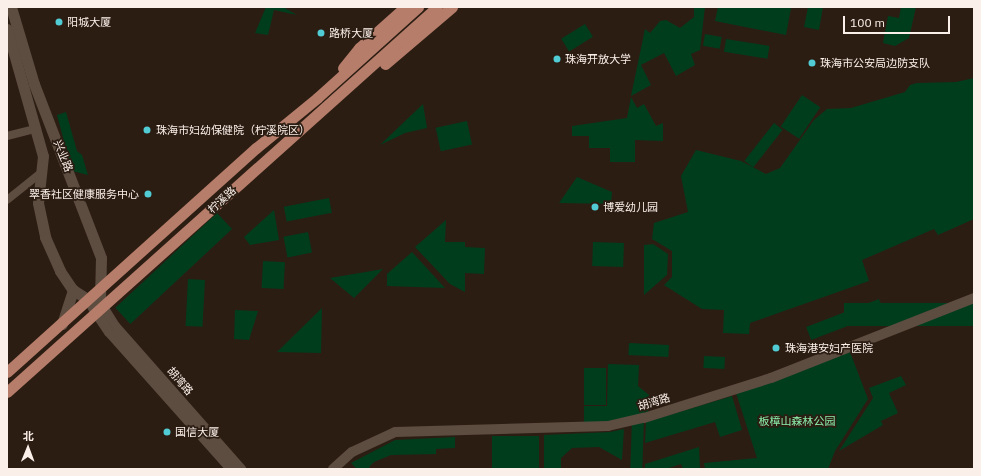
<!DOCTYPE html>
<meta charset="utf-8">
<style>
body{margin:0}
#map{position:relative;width:981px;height:476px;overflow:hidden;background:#2c1d13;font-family:"IBM Plex Sans","Noto Sans SC",sans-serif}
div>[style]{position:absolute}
.green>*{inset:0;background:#003d1c;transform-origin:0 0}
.minor>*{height:8px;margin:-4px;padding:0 4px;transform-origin:4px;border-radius:4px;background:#5d4c40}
.tertiary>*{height:10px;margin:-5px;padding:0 5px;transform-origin:5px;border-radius:5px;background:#5d4c40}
.secondary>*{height:11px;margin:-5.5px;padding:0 5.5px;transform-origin:5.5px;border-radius:5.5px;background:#5d4c40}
.primary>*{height:11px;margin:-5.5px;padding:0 5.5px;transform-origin:5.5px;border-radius:5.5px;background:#b67d6a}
.dots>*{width:11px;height:11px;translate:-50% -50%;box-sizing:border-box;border:2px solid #2c1d13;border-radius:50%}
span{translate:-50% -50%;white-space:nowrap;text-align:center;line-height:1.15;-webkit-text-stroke:3.5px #2c1d13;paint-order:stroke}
.poi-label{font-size:11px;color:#faf0e9}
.left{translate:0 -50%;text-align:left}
.right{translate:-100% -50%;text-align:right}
.street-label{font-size:11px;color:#faf0e9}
.park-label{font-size:11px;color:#8aeda9}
.frame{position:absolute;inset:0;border:8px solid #faf0e9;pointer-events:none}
.north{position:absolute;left:8px;top:428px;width:40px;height:40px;-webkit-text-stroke:3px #2c1d13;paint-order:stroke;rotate:1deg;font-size:11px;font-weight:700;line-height:16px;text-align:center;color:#faf0e9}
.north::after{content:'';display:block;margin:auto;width:14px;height:18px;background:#faf0e9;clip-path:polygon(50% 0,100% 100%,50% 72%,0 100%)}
.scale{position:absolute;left:843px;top:16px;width:107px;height:18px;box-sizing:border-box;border:2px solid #faf0e9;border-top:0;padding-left:5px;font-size:12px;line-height:14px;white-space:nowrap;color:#faf0e9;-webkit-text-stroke:3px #2c1d13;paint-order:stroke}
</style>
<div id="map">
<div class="green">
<div style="clip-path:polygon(266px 7px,283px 7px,297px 15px,274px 10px,268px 35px,255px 33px)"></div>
<div style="clip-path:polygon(694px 7px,705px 7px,700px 50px,691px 54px,695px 65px,676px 76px,664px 53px,641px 65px,651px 85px,631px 96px,645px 29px,650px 33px,660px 21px,666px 20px,680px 28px,694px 17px)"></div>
<div style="clip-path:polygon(718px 7px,791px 8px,786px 35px,715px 21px)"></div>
<div style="clip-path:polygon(808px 7px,823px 7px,819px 30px,804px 27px)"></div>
<div style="clip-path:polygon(901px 7px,916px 7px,909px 38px,895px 46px,883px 43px,888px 16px,899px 18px)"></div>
<div style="left:585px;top:24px;width:15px;height:28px;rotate:58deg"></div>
<div style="left:705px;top:34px;width:17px;height:12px;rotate:10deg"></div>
<div style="left:726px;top:39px;width:44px;height:13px;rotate:9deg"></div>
<div style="clip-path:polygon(974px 78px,974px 219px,938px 235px,934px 229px,862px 260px,869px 281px,750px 323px,749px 334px,723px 333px,724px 310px,702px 309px,664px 285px,672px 277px,672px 251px,652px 239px,654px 223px,688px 212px,681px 176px,696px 150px,741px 161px,766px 174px,780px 168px,814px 120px,827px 109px,851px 108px,905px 92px,910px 85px,917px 83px,956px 82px)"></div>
<div style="left:802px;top:95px;width:22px;height:38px;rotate:34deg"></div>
<div style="clip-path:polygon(631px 97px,637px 108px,644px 104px,656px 126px,663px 123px,663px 141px,635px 140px,635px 162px,610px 162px,610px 148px,589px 148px,589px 136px,572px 136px,572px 126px,627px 118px)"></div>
<div style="clip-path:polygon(423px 104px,427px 128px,405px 133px,380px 145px)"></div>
<div style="clip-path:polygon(66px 112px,77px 151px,82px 155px,88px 175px,72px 171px,57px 115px)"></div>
<div style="left:467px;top:121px;width:24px;height:32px;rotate:78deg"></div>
<div style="left:774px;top:123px;width:11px;height:48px;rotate:38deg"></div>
<div style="clip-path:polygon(577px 177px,612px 192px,611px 204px,559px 203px)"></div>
<div style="left:329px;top:198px;width:15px;height:46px;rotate:79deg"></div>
<div style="clip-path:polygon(274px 210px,279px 240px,250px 245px,244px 237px)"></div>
<div style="left:217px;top:213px;width:22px;height:139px;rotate:47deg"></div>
<div style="clip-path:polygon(446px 220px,445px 242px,465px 242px,465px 247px,485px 248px,484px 274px,465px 273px,465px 292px,450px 284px,415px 247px)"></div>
<div style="left:308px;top:232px;width:21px;height:25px;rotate:79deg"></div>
<div style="left:593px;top:242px;width:31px;height:24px;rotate:2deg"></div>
<div style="clip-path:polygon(653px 244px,668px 254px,667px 275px,644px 295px,644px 245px)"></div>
<div style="clip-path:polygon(412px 252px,445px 288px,387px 286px,387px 274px)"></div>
<div style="left:263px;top:261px;width:22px;height:27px;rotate:3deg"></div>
<div style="clip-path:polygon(383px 269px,354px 298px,330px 278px)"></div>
<div style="left:188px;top:279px;width:17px;height:47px;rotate:3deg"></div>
<div style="left:879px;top:299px;width:14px;height:78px;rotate:69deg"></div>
<div style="left:974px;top:303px;width:23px;height:130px;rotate:90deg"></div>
<div style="clip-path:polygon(322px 308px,321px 353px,277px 352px)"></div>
<div style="clip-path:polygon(235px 310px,258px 311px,249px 340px,234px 339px)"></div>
<div style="left:629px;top:343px;width:40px;height:12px;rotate:3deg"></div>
<div style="clip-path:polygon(850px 352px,868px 399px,835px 451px,828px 469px,705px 469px,704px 463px,757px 458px,736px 393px)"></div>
<div style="left:704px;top:356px;width:21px;height:12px;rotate:3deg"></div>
<div style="clip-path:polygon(608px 364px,639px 365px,638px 386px,649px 395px,648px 415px,584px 425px,584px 406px,607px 406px)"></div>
<div style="left:584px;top:368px;width:22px;height:37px"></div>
<div style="clip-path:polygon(901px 376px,906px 385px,889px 393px,898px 413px,881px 421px,883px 425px,839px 451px,873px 398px,869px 388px)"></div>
<div style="clip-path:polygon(732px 396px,742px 430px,720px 437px,715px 422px,645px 443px,646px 422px)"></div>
<div style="left:644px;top:420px;width:49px;height:12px;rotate:92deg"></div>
<div style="clip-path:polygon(624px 429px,622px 460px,599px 447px,572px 448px,561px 458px,561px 469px,544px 469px,544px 435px,610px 432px)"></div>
<div style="left:492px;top:436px;width:47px;height:32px"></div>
<div style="clip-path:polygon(455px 437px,455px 448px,436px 449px,436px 454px,391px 455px,374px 462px,369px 467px,371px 469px,357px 469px,351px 463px,395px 440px)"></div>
<div style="clip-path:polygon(699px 447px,700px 469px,683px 469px,681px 464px,666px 469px,645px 469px,645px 464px)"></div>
</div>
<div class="minor">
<div style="left:7px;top:136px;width:30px;rotate:-14deg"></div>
<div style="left:7px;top:200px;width:45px;rotate:-38.7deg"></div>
</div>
<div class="tertiary">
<div style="left:103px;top:307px;width:22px;rotate:58deg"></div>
<div style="left:115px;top:326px;width:191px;rotate:48.6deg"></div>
<div style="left:96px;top:313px;width:23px;rotate:56deg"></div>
<div style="left:109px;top:332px;width:183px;rotate:48.3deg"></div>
<div style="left:333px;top:469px;width:25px;rotate:-42deg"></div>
<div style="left:352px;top:452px;width:47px;rotate:-24.9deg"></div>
<div style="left:395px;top:432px;width:213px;rotate:-1.6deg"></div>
<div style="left:608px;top:426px;width:37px;rotate:-13deg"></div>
<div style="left:644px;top:418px;width:133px;rotate:-17.5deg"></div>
<div style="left:771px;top:378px;width:218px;rotate:-21.5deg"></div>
</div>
<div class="secondary">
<div style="left:11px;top:7px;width:80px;rotate:73.4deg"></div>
<div style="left:34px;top:84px;width:186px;rotate:68.9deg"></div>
<div style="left:101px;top:258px;width:41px;rotate:91.4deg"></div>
<div style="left:100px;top:299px;width:9px;rotate:69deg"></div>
<div style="left:7px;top:29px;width:132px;rotate:74.2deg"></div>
<div style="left:43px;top:156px;width:47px;rotate:96.1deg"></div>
<div style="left:38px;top:203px;width:35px;rotate:78deg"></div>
<div style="left:45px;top:237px;width:37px;rotate:66deg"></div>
<div style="left:60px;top:271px;width:23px;rotate:56deg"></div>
<div style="left:73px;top:290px;width:19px;rotate:32deg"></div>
<div style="left:89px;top:300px;width:15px;rotate:62deg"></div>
<div style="left:62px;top:324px;width:36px;rotate:-72deg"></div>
</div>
<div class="primary">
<div style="left:385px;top:64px;width:88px;rotate:-40.4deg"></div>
<div style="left:343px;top:68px;width:26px;rotate:-51deg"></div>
<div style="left:359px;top:48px;width:62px;rotate:-41.7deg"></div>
<div style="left:7px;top:372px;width:335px;rotate:-42deg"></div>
<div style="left:256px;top:148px;width:79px;rotate:-39.3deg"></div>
<div style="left:317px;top:98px;width:136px;rotate:-42deg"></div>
<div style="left:7px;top:392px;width:577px;rotate:-41.84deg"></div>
</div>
<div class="dots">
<div style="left:59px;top:22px;background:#51ccd5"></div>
<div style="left:321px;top:33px;background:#51ccd5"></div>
<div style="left:557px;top:59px;background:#51ccd5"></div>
<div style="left:812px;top:63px;background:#51ccd5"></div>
<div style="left:147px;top:130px;background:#51ccd5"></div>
<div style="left:148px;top:194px;background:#51ccd5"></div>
<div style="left:595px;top:207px;background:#51ccd5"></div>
<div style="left:776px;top:348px;background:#51ccd5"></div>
<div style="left:167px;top:432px;background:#51ccd5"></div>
</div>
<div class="poi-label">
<span class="left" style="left:67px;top:22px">阳城大厦</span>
<span class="left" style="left:329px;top:33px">路桥大厦</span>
<span class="left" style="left:565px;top:59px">珠海开放大学</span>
<span class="left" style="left:820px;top:63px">珠海市公安局边防支队</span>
<span class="left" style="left:156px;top:130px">珠海市妇幼保健院（柠溪院区）</span>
<span class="right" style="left:139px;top:194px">翠香社区健康服务中心</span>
<span class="left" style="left:603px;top:207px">博爱幼儿园</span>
<span class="left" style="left:785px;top:348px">珠海港安妇产医院</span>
<span class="left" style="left:175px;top:432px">国信大厦</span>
</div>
<div class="street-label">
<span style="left:63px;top:156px;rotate:68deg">兴业路</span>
<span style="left:222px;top:200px;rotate:-42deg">柠溪路</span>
<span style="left:180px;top:381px;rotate:49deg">胡湾路</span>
<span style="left:654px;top:402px;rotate:-17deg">胡湾路</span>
</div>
<div class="park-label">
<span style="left:797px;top:421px">板樟山森林公园</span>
</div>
<div class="frame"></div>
<div class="north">北</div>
<div class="scale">100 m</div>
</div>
